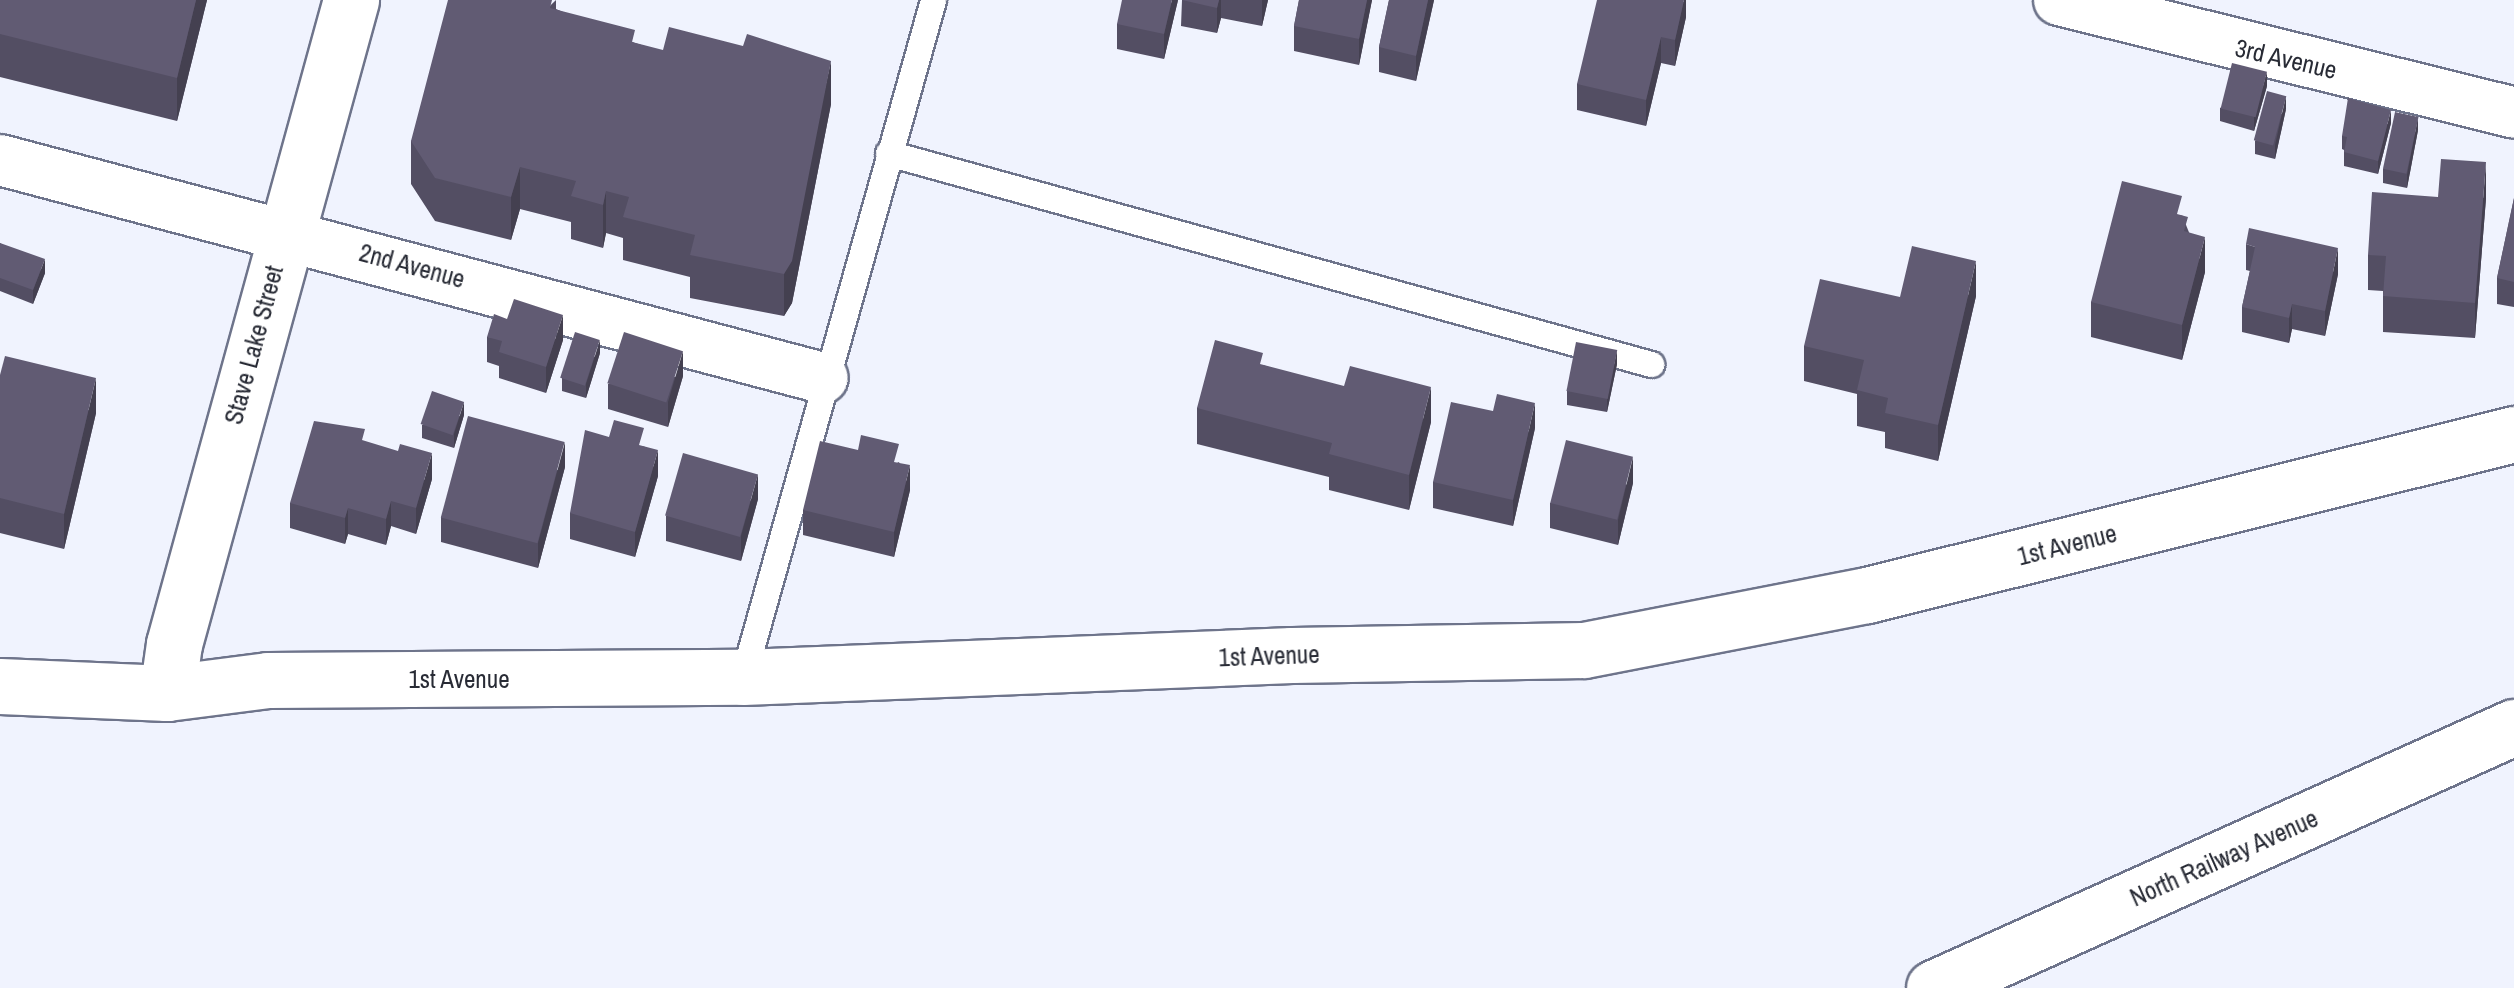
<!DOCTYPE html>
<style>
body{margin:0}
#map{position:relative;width:2514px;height:988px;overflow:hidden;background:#f0f3fe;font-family:"Archivo Narrow",sans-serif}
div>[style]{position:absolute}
.roads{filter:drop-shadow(2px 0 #6e748b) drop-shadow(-2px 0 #6e748b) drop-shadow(0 2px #6e748b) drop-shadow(0 -2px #6e748b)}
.lane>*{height:25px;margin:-12.5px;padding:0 12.5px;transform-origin:12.5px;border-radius:12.5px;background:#fff}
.street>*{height:50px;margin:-25px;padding:0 25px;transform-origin:25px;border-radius:25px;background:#fff}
.secondary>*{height:55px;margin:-27.5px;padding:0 27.5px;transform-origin:27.5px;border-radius:27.5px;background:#fff}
.primary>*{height:55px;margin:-27.5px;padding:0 27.5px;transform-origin:27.5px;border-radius:27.5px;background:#fff}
.wall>*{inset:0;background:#534e63}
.shaded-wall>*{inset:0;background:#444050}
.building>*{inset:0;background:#615b73;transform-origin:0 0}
span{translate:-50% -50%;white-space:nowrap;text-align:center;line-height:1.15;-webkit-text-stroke:10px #fff;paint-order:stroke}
.street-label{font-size:25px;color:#282b35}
</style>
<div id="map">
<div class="roads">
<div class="lane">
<div style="left:888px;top:153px;width:792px;rotate:15.46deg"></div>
<div style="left:743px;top:677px;width:703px;rotate:-74.32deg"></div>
</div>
<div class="street">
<div style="left:2059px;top:0;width:469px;rotate:13.9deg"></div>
<div style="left:0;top:160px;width:851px;rotate:14.84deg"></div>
</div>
<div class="secondary">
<div style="left:167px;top:693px;width:49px;rotate:-81.9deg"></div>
<div style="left:174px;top:644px;width:668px;rotate:-74.63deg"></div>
</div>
<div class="primary">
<div style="left:0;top:686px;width:167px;rotate:2.4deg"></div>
<div style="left:167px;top:693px;width:102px;rotate:-7.3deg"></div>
<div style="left:268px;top:680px;width:475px;rotate:-0.4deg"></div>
<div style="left:743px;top:677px;width:549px;rotate:-2.29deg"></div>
<div style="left:1292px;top:655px;width:292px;rotate:-1deg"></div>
<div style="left:1584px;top:650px;width:288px;rotate:-11deg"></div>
<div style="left:1867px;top:595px;width:667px;rotate:-13.97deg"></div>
<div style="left:1934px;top:988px;width:636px;rotate:-24.23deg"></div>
</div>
</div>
<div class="wall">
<div style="clip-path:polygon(0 0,207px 0,177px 121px,0 77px)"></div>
<div style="clip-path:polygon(556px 0,556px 9px,635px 43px,831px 104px,792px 303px,784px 316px,690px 298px,690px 277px,623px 260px,623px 238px,606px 233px,603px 248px,571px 239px,571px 222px,520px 209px,511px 240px,435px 221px,411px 184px,411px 141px)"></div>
<div style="clip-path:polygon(1178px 0,1164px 59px,1117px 49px,1117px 24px)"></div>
<div style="clip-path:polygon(1182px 0,1268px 0,1262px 26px,1221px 18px,1217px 33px,1181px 26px)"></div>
<div style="clip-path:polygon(1299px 0,1372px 0,1359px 65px,1294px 51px,1294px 26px)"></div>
<div style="clip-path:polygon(1389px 0,1434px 0,1416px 81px,1379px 72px,1379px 47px)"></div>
<div style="clip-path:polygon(1686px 0,1686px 17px,1675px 66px,1661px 63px,1646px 126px,1577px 110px,1577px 84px)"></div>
<div style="clip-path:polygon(2267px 86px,2254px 131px,2220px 121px,2220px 108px)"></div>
<div style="clip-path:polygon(2286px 109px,2275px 159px,2255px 154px,2255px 141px)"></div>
<div style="clip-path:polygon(2391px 123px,2378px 174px,2344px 166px,2344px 150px,2342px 149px,2342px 136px)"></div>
<div style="clip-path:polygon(2418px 130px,2407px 188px,2383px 183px,2383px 169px)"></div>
<div style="clip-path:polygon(2438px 197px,2486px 198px,2475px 338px,2383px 332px,2383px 291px,2368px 290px,2368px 255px)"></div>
<div style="clip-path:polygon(2514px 198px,2514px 307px,2497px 304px,2497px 278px)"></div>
<div style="clip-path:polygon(2182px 215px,2205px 272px,2182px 360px,2091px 337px,2091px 302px)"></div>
<div style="clip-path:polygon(0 243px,45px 273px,33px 304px,0 291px)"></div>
<div style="clip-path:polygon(2246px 244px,2338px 274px,2325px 336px,2292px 329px,2289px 343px,2242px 332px,2242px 307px,2250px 271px,2246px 270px)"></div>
<div style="clip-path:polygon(1976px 296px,1938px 461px,1885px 448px,1885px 432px,1857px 426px,1857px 394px,1804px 381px,1804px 346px,1900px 297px)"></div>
<div style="clip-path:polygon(487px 337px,563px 340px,546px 393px,499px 378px,499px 366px,487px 362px)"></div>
<div style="clip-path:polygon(600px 353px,586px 398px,562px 391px,562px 378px)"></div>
<div style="clip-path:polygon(1617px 364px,1607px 412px,1567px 405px,1567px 391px)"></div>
<div style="clip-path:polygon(1263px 365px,1431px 422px,1409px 510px,1329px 490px,1329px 477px,1197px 444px,1197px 408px)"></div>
<div style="clip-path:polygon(0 375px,96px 413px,64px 549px,0 533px)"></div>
<div style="clip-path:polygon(683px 376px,668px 427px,608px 409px,608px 384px)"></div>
<div style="clip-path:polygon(464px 415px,454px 448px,422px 438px,422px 425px)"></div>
<div style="clip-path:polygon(1535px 428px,1513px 526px,1433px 508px,1433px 482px)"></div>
<div style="clip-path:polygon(644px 446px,658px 476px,635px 557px,570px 539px,570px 513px)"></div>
<div style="clip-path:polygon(899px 462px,910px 490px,894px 557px,803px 535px,803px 510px)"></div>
<div style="clip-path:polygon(565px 467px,538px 568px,441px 542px,441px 517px)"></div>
<div style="clip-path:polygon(432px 479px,416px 534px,391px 526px,386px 545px,348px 534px,345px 544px,290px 528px,290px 503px)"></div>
<div style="clip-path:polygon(1633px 483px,1618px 545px,1550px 528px,1550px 503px)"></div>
<div style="clip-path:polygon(758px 499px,741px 561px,666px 541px,666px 516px)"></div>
</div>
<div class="shaded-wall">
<div style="clip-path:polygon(196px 0,207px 0,177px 121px,177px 78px)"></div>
<div style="clip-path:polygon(1172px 0,1178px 0,1164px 59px,1164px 34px)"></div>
<div style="clip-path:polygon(1219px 0,1221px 0,1221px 18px,1217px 33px,1217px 8px)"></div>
<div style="clip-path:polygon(1262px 0,1268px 0,1262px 26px)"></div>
<div style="clip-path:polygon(1367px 0,1372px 0,1359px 65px,1359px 39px)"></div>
<div style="clip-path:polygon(1428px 0,1434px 0,1416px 81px,1416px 56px)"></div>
<div style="clip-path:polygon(1684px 0,1686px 0,1686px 17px,1675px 66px,1675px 40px)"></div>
<div style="clip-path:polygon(1661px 37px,1661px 63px,1646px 126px,1646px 100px)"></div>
<div style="clip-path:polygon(831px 61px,831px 104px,792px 303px,784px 316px,784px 274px)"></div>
<div style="clip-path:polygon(2267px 72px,2267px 86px,2254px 131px,2254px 117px)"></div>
<div style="clip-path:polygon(2286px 96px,2286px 109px,2275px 159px,2275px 145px)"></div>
<div style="clip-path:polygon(2391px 110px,2391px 123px,2378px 174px,2378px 161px)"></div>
<div style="clip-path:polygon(2418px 117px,2418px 130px,2407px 188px,2407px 175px)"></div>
<div style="clip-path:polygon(2486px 162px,2486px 198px,2475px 338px,2475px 303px)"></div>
<div style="clip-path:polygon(520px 167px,520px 209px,511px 240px,511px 197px)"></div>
<div style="clip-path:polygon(606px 191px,606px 233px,603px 248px,603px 205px)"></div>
<div style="clip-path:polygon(2205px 237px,2205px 272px,2182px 360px,2182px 325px)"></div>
<div style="clip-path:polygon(2338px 248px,2338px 274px,2325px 336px,2325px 311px)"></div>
<div style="clip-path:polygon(45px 259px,45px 273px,33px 304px,33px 290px)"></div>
<div style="clip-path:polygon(1976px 261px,1976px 296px,1938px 461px,1938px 425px)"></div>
<div style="clip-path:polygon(2292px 304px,2292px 329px,2289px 343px,2289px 318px)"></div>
<div style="clip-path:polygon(563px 315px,563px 340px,546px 393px,546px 367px)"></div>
<div style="clip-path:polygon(600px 340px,600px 353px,586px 398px,586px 384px)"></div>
<div style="clip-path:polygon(1617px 350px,1617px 364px,1607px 412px,1607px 399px)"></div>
<div style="clip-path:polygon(683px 351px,683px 376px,668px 427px,668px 402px)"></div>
<div style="clip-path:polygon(96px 378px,96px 413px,64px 549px,64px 514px)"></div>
<div style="clip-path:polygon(1431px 387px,1431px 422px,1409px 510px,1409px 475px)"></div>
<div style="clip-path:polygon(464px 402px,464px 415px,454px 448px,454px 434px)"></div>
<div style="clip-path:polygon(1535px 403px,1535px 428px,1513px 526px,1513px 500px)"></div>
<div style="clip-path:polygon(565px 442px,565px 467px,538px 568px,538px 543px)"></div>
<div style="clip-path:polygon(658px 450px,658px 476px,635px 557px,635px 532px)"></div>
<div style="clip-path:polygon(432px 453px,432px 479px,416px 534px,416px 508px)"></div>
<div style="clip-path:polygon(1633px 457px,1633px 483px,1618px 545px,1618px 520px)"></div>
<div style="clip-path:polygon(910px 465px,910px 490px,894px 557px,894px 532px)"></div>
<div style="clip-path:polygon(758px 474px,758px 499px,741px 561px,741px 536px)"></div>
<div style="clip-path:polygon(391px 501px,391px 526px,386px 545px,386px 519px)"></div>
<div style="clip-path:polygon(348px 508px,348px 534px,345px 544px,345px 518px)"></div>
</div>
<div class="building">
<div style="clip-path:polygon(0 0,196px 0,177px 78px,0 34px)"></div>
<div style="clip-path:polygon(448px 0,552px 0,550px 8px,635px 30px,632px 42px,663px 50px,669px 27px,743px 46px,747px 34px,831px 61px,792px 261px,784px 274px,690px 255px,695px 235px,623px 217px,629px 197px,606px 191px,603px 205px,571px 196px,576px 181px,520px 167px,511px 197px,435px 178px,411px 141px)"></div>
<div style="clip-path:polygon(1122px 0,1172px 0,1164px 34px,1117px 24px)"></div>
<div style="clip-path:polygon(1182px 0,1219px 0,1217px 8px)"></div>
<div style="clip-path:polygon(1299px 0,1367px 0,1359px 39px,1294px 26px)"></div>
<div style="clip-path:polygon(1389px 0,1428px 0,1416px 56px,1379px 47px)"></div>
<div style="clip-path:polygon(1597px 0,1684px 0,1675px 40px,1661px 37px,1646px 100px,1577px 84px)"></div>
<div style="left:2232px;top:63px;width:36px;height:47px;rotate:14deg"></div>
<div style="left:2267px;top:91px;width:20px;height:51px;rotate:15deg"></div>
<div style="clip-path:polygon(2348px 98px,2391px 110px,2378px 161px,2344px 152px,2347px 137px,2342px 136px)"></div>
<div style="left:2395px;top:112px;width:24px;height:58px;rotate:12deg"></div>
<div style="clip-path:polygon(2441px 159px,2486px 162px,2475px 303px,2383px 296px,2386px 256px,2368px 255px,2372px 192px,2438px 197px)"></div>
<div style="clip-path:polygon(2122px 181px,2182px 196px,2177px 214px,2188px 217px,2184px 231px,2205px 237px,2182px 325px,2091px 302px)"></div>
<div style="clip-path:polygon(2514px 198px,2514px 282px,2497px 278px)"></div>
<div style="clip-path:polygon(2249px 228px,2338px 248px,2325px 311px,2292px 304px,2289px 318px,2242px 307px,2255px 247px,2246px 244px)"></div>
<div style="clip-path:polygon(0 243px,45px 259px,33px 290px,0 278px)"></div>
<div style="clip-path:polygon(1912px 246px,1976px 261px,1938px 425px,1885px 413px,1888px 398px,1857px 390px,1864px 360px,1804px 346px,1820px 279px,1900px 297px)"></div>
<div style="clip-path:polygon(514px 299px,563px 315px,546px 367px,499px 352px,502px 341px,487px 337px,494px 314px,507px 319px)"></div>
<div style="left:575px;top:332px;width:26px;height:48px;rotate:18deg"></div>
<div style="left:624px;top:332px;width:62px;height:54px;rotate:18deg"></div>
<div style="clip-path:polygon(1215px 340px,1263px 353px,1260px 364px,1344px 386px,1350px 366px,1431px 387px,1409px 475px,1329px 454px,1332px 443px,1197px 408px)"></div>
<div style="left:1576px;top:342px;width:42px;height:50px;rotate:11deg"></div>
<div style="clip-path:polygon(5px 356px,96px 378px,64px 514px,0 498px,0 375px)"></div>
<div style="left:432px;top:391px;width:34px;height:35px;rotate:19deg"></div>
<div style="clip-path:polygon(1497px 394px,1535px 403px,1513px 500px,1433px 482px,1451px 402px,1493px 411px)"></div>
<div style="left:468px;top:416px;width:100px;height:105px;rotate:15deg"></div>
<div style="clip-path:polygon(614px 420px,644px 428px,639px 445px,658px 450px,635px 532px,570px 513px,585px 430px,609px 437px)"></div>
<div style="clip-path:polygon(314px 421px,365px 429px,362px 440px,398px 451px,400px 444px,432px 453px,416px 508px,391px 501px,386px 519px,348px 508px,345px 518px,290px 503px)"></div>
<div style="clip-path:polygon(861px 435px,899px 444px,894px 462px,910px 465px,894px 532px,803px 510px,820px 441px,858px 450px)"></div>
<div style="left:1566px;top:440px;width:69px;height:65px;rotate:14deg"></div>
<div style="left:683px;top:453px;width:78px;height:65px;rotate:16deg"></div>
</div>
<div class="street-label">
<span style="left:2286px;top:59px;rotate:13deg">3rd Avenue</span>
<span style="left:412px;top:266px;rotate:15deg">2nd Avenue</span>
<span style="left:254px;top:345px;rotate:-75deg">Stave Lake Street</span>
<span style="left:2067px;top:545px;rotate:-14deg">1st Avenue</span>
<span style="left:1269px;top:656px;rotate:-2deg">1st Avenue</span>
<span style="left:459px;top:679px">1st Avenue</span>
<span style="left:2224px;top:858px;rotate:-24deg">North Railway Avenue</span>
</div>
</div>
